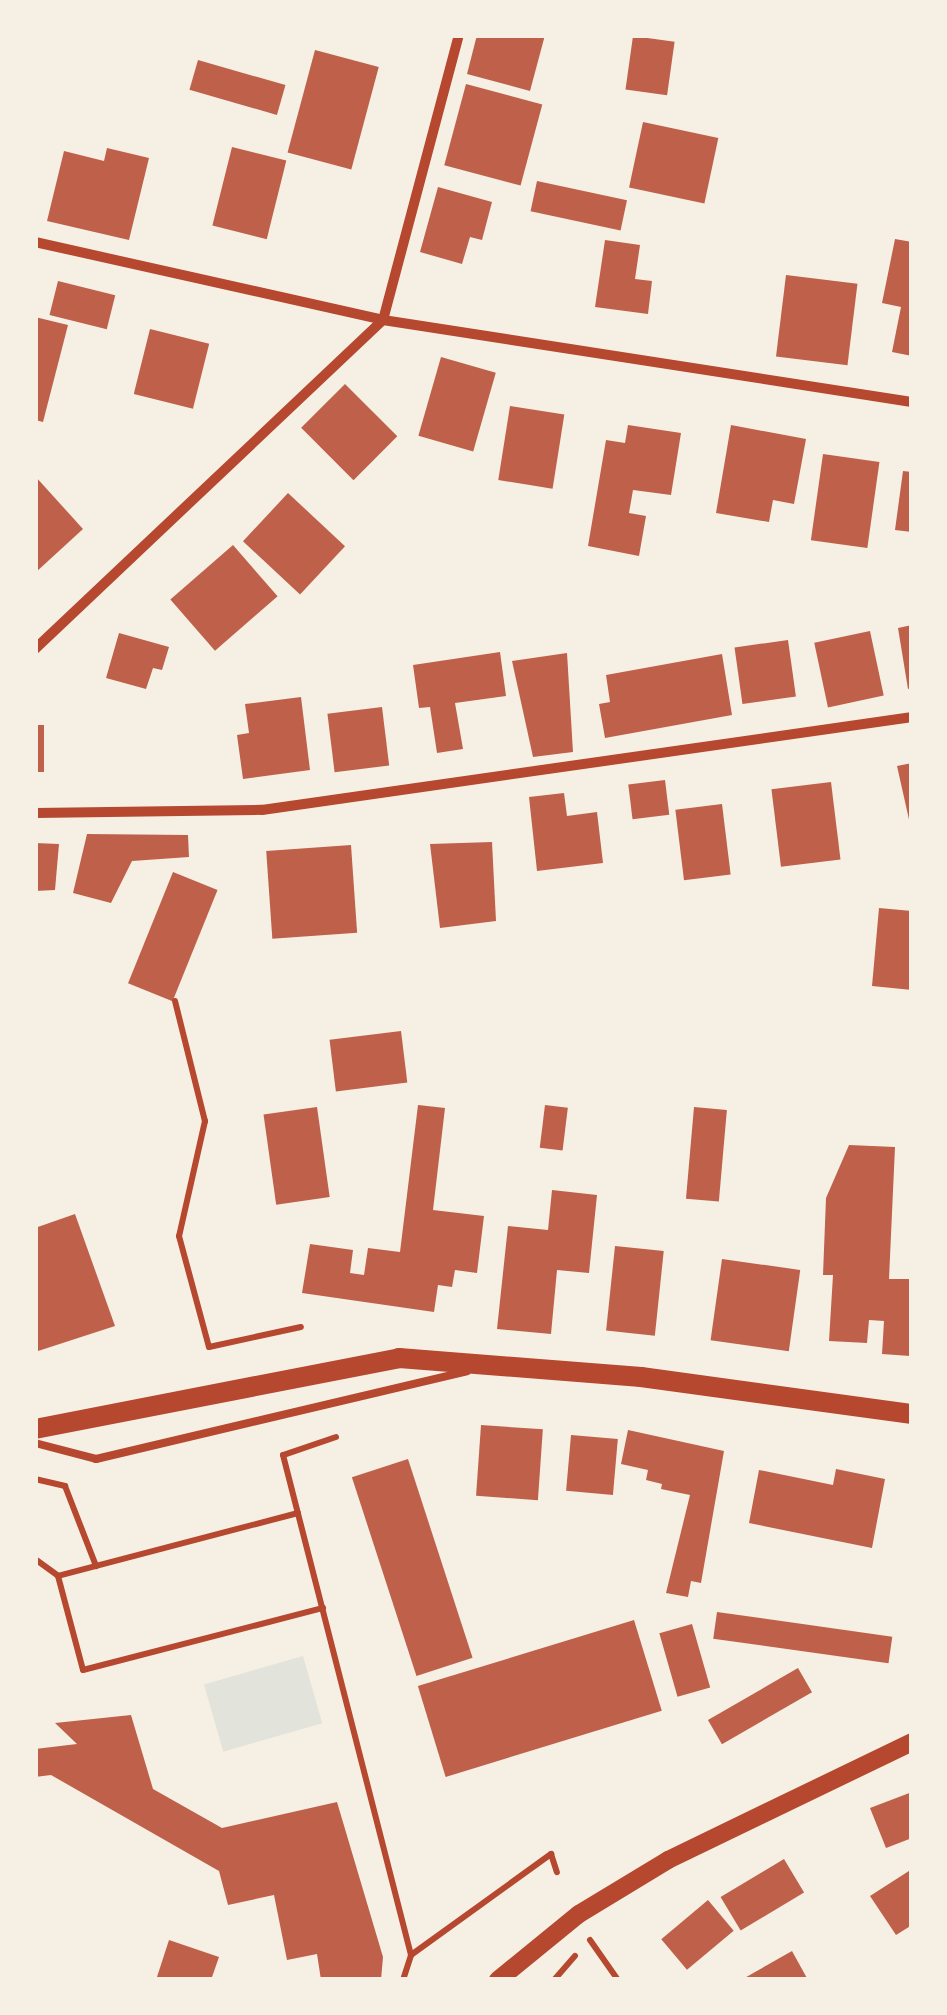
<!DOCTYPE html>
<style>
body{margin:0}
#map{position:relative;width:947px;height:2015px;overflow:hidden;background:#f6efe4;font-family:"Noto Sans",sans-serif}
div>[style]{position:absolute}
.green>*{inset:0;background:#e2e4dc;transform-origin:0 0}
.building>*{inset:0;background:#bf614a;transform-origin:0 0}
.path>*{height:6px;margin:-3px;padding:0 3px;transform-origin:3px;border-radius:3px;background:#b5482f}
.service>*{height:8px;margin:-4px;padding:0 4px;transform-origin:4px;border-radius:4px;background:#b5482f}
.minor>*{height:10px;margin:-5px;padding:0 5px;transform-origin:5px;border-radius:5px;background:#b5482f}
.tertiary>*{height:18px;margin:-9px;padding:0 9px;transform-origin:9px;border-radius:9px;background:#b5482f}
.secondary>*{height:20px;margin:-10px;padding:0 10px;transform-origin:10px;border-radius:10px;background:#b5482f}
span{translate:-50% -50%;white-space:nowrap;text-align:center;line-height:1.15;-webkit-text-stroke:10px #f6efe4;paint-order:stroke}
.frame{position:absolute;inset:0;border:38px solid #f6efe4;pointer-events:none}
</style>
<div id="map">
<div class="green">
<div style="left:303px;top:1656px;width:70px;height:103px;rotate:74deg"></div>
</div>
<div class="building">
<div style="clip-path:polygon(477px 35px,545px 35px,530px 91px,467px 74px)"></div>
<div style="left:633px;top:36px;width:42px;height:54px;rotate:8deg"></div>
<div style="left:315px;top:50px;width:66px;height:106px;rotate:15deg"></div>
<div style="left:198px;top:60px;width:91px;height:31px;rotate:16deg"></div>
<div style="left:466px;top:84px;width:79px;height:84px;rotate:15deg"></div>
<div style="left:643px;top:122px;width:77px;height:67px;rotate:12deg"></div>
<div style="left:232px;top:147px;width:56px;height:81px;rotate:14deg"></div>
<div style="clip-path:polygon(107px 148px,149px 158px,129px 240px,47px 221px,64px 151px,104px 161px)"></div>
<div style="left:537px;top:181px;width:92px;height:31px;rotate:12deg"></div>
<div style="clip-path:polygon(438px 187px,492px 202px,482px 240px,470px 237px,462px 264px,420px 252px)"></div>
<div style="clip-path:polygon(895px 239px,912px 242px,912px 356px,892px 352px,901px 307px,882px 303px)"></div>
<div style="clip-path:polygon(605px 240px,640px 245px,635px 279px,652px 281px,648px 314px,595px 307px)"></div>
<div style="left:786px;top:275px;width:72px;height:82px;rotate:7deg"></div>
<div style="left:58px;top:281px;width:59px;height:35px;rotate:14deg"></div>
<div style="clip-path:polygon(35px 317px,68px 325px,43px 422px,35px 420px)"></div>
<div style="left:150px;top:329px;width:61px;height:67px;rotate:14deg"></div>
<div style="left:441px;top:357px;width:57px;height:82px;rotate:16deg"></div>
<div style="left:345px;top:384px;width:74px;height:62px;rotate:45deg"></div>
<div style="left:510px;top:406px;width:55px;height:75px;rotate:9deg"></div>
<div style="clip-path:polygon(628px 425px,681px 433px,671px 495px,633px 490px,629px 513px,646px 516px,639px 556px,588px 546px,606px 440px,625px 443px)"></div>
<div style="clip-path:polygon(731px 425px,806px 439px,794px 504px,773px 500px,769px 522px,716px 513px)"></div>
<div style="left:823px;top:454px;width:57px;height:87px;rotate:8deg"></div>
<div style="clip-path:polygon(903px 471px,912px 472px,912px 532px,895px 530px)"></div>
<div style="clip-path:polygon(35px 476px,83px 529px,35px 573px)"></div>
<div style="left:288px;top:493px;width:78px;height:66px;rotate:43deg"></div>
<div style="left:233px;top:545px;width:68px;height:83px;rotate:49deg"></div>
<div style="clip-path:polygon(912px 625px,912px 688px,908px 689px,898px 628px)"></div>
<div style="left:870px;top:631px;width:66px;height:57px;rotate:78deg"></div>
<div style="clip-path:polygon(119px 633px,169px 647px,162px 670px,153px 668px,146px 689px,106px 678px)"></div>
<div style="left:788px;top:640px;width:57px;height:54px;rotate:82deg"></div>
<div style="clip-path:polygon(500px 652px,506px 696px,455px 703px,463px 749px,437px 753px,430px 707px,419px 708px,413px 665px)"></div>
<div style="clip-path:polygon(567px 653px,573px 752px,533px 757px,512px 661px)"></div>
<div style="clip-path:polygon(722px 654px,732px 715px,605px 738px,599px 704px,610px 702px,606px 675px)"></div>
<div style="clip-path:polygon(301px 697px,310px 770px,243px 779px,237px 735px,249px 733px,245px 704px)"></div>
<div style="left:382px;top:707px;width:59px;height:55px;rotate:83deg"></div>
<div style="left:35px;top:725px;width:9px;height:47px"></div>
<div style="clip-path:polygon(912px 763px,912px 824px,910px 824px,897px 766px)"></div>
<div style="left:665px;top:780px;width:35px;height:37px;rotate:83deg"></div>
<div style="left:831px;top:782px;width:78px;height:60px;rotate:83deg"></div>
<div style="clip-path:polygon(564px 793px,567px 816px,597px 812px,603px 863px,537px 871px,529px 797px)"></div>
<div style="left:722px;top:804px;width:71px;height:47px;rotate:83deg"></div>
<div style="clip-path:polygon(87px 834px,188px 835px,189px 857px,132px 861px,111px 903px,73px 893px)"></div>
<div style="clip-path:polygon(492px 842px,496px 921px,440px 928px,430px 844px)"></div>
<div style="clip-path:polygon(35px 843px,59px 844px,55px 890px,35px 891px)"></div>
<div style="left:351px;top:845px;width:88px;height:85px;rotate:86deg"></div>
<div style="left:173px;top:872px;width:48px;height:120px;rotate:22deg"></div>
<div style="clip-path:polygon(879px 908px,912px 911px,912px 990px,872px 986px)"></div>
<div style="left:401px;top:1031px;width:52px;height:72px;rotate:83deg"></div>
<div style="clip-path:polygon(418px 1105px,445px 1108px,433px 1210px,484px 1216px,477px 1273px,455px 1270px,452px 1287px,438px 1285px,434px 1312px,302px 1293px,310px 1244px,353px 1250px,350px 1273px,364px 1275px,368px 1248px,400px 1252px)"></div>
<div style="left:545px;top:1105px;width:23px;height:43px;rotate:7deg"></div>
<div style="left:317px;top:1107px;width:91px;height:54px;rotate:82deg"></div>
<div style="left:694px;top:1107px;width:33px;height:92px;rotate:5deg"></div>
<div style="clip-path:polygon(849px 1145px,895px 1147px,889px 1279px,912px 1279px,910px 1356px,882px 1354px,884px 1321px,869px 1320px,867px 1343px,829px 1341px,833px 1275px,823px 1275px,826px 1198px)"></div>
<div style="clip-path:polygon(552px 1190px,597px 1195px,589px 1273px,557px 1270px,551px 1334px,497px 1329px,508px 1226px,548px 1230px)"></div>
<div style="clip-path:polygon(75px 1214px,115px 1326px,35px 1352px,35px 1228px)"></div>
<div style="left:615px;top:1246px;width:49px;height:85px;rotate:6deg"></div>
<div style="left:722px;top:1259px;width:79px;height:82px;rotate:8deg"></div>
<div style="left:481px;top:1425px;width:62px;height:71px;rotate:4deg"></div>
<div style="clip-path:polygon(628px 1430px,724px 1451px,701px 1583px,691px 1581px,688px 1597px,666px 1593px,690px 1495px,661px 1489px,662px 1484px,646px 1480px,648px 1470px,621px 1464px)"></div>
<div style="left:571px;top:1435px;width:47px;height:56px;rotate:5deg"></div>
<div style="left:408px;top:1459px;width:209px;height:59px;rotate:72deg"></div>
<div style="clip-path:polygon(836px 1469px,885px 1479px,872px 1548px,749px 1523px,759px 1470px,833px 1485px)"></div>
<div style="left:717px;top:1612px;width:177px;height:27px;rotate:8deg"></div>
<div style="left:634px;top:1620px;width:95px;height:226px;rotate:73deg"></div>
<div style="left:692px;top:1624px;width:66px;height:34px;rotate:74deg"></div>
<div style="left:798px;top:1668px;width:28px;height:104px;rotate:60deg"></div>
<div style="clip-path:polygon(131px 1715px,153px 1789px,222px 1828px,337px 1802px,383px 1957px,381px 1980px,321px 1980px,317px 1954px,287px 1960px,274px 1895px,228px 1905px,219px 1871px,51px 1775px,35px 1777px,35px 1749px,77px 1744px,55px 1723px)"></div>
<div style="clip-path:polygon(912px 1792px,912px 1838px,886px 1848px,870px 1808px)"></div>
<div style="left:784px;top:1859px;width:39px;height:74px;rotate:59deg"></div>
<div style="clip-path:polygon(912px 1869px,912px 1925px,896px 1935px,870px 1896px)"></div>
<div style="left:708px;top:1900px;width:40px;height:61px;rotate:50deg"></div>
<div style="clip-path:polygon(169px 1940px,219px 1957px,211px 1980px,156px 1980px)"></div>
<div style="clip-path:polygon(792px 1951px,808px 1980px,741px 1980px)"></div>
</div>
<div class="path">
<div style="left:175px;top:1001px;width:124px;rotate:76deg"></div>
<div style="left:205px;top:1121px;width:118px;rotate:102.7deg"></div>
<div style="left:179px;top:1236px;width:115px;rotate:74.9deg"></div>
<div style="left:209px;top:1347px;width:94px;rotate:-12.3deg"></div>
<div style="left:336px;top:1437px;width:56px;rotate:161.2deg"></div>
<div style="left:283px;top:1455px;width:516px;rotate:75.64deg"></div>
<div style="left:411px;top:1955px;width:173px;rotate:-35.8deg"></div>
<div style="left:551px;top:1854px;width:19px;rotate:72deg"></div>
<div style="left:35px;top:1479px;width:31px;rotate:13deg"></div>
<div style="left:65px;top:1486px;width:86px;rotate:68.8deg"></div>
<div style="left:298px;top:1513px;width:248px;rotate:165.3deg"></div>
<div style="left:58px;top:1576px;width:97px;rotate:75.1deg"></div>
<div style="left:83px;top:1670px;width:248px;rotate:-14.5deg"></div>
<div style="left:35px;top:1559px;width:29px;rotate:36deg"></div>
<div style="left:590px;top:1940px;width:49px;rotate:55deg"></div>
<div style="left:403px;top:1980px;width:26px;rotate:-72deg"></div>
<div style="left:554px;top:1980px;width:32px;rotate:-49deg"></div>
</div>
<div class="service">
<div style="left:35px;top:1443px;width:63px;rotate:14.7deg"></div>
<div style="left:96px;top:1459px;width:381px;rotate:-13.3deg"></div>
</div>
<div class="minor">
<div style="left:35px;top:242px;width:357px;rotate:12.6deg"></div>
<div style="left:383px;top:320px;width:535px;rotate:8.81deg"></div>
<div style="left:35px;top:649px;width:479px;rotate:-43.4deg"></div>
<div style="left:383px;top:320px;width:295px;rotate:-75.1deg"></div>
<div style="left:35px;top:813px;width:227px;rotate:-0.8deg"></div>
<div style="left:262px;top:810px;width:657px;rotate:-8.14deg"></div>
</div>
<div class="tertiary">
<div style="left:498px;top:1980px;width:104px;rotate:-39.2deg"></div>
<div style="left:579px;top:1914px;width:104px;rotate:-31.2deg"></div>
<div style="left:668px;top:1860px;width:271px;rotate:-25.8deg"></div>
</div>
<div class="secondary">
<div style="left:35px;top:1429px;width:371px;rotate:-11deg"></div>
<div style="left:399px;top:1358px;width:243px;rotate:4.5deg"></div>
<div style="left:641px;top:1377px;width:274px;rotate:7.8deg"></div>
</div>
<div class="frame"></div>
</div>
